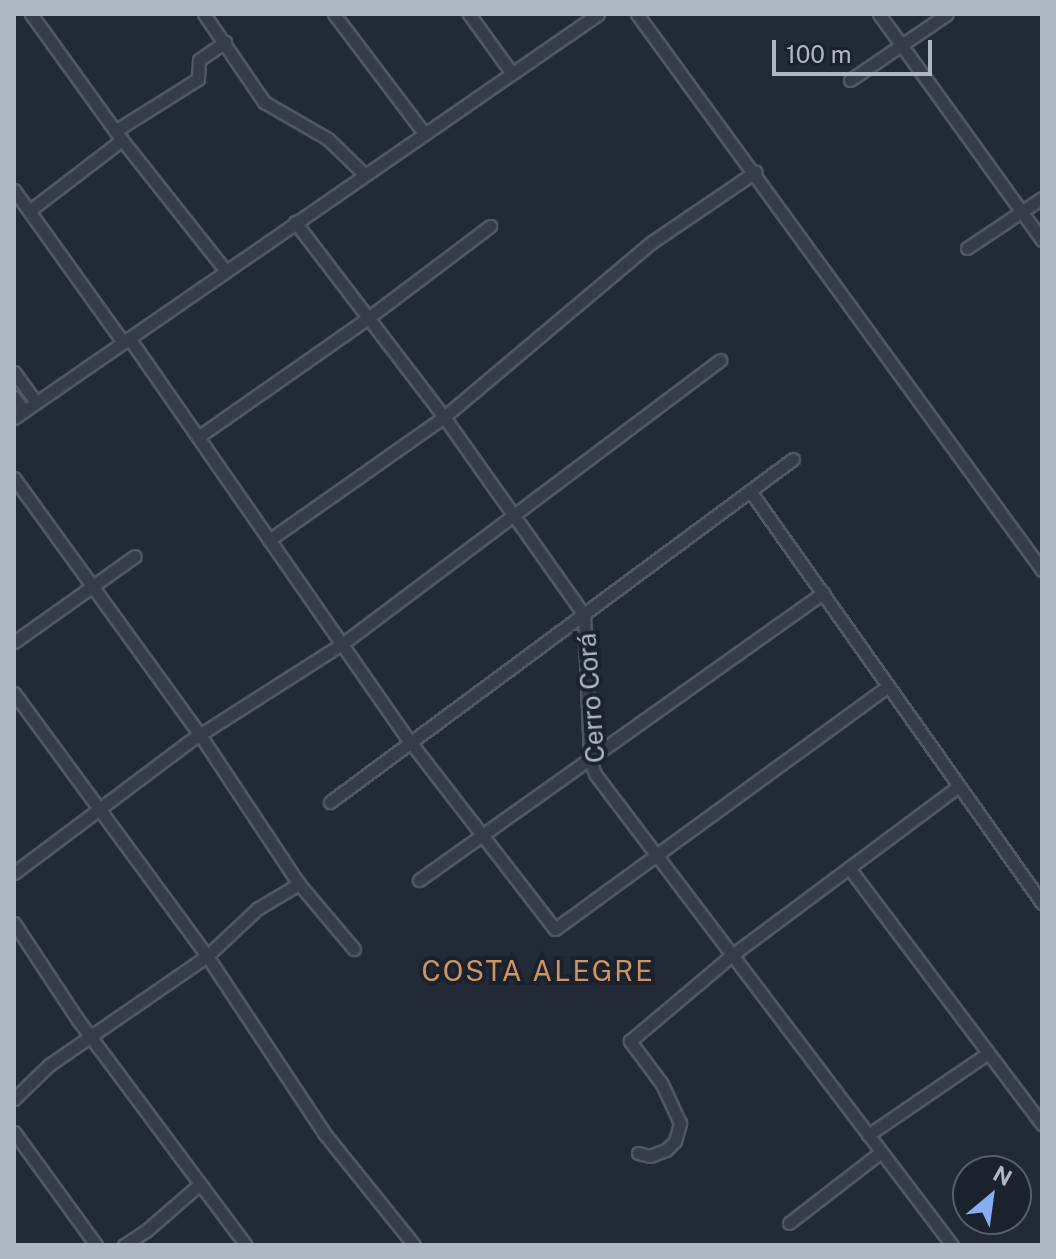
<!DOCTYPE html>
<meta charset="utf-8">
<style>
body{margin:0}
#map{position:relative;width:1056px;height:1259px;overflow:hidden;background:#222a38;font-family:"Public Sans",sans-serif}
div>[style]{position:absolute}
.roads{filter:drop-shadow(2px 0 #505763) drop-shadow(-2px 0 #505763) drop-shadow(0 2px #505763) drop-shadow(0 -2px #505763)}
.minor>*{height:11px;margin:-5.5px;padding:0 5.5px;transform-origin:5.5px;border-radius:5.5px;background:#363d48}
span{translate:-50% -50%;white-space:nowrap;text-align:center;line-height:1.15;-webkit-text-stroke:8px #1b222d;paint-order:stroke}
.street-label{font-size:26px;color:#b0b7c4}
.neighbourhood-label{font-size:28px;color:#cd9563;letter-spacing:2px}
.frame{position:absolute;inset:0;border:16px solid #b0b7c4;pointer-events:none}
.north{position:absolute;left:952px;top:1155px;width:80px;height:80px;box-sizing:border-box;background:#1b222d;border:2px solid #575e69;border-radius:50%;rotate:29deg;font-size:22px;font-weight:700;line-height:32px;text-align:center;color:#b0b7c4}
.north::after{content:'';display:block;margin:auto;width:28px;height:36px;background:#88adf2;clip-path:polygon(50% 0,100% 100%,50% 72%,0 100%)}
.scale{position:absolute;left:772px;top:40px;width:160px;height:36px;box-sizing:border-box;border:4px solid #b0b7c4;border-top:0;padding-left:10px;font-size:24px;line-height:28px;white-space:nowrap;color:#b0b7c4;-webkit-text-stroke:6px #1b222d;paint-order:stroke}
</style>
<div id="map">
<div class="roads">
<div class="minor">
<div style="left:31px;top:14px;width:155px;rotate:54.2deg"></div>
<div style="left:122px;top:140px;width:167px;rotate:51.6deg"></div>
<div style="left:204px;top:14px;width:107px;rotate:55.7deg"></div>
<div style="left:264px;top:102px;width:74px;rotate:30deg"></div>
<div style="left:328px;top:139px;width:50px;rotate:44.2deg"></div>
<div style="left:334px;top:14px;width:149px;rotate:52.9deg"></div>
<div style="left:469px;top:14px;width:72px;rotate:54.1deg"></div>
<div style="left:637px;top:14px;width:688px;rotate:53.93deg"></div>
<div style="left:879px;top:14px;width:279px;rotate:54.2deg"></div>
<div style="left:850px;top:80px;width:117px;rotate:-34.2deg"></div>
<div style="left:115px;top:131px;width:98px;rotate:-32.1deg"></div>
<div style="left:198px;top:79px;width:19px;rotate:-87deg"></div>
<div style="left:199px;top:60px;width:32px;rotate:-35deg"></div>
<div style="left:14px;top:190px;width:187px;rotate:54.4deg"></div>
<div style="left:29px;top:211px;width:117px;rotate:-37.4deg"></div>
<div style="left:295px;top:222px;width:245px;rotate:52.6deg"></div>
<div style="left:444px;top:417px;width:242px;rotate:54.7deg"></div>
<div style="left:584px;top:615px;width:145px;rotate:87.6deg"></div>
<div style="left:590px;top:760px;width:15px;rotate:70deg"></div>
<div style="left:595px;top:774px;width:591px;rotate:52.84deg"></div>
<div style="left:967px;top:248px;width:90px;rotate:-33.7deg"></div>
<div style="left:129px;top:338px;width:494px;rotate:55.2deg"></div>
<div style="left:411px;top:743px;width:235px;rotate:52.3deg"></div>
<div style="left:555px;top:929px;width:412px;rotate:-36.1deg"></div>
<div style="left:14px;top:372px;width:37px;rotate:54deg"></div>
<div style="left:14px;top:397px;width:17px;rotate:54deg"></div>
<div style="left:14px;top:418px;width:710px;rotate:-34.67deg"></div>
<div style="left:198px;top:437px;width:208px;rotate:-35deg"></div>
<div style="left:368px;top:318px;width:153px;rotate:-37deg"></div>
<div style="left:14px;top:478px;width:317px;rotate:54.1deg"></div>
<div style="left:200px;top:735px;width:179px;rotate:56.4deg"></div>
<div style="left:299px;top:884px;width:85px;rotate:49.8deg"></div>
<div style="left:750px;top:491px;width:505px;rotate:54.67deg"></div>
<div style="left:269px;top:540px;width:214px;rotate:-35.1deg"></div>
<div style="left:444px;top:417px;width:272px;rotate:-40.1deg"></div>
<div style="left:652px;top:242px;width:125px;rotate:-34.2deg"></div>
<div style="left:14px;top:642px;width:148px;rotate:-35.4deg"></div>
<div style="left:14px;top:693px;width:326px;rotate:53.7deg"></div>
<div style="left:207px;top:956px;width:212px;rotate:56.5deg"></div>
<div style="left:324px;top:1133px;width:144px;rotate:51.2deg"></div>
<div style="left:330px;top:802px;width:576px;rotate:-36.53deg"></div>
<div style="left:849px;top:868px;width:321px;rotate:53deg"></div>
<div style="left:14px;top:873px;width:216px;rotate:-36.9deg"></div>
<div style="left:187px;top:743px;width:184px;rotate:-32.6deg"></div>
<div style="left:342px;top:644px;width:473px;rotate:-36.9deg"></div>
<div style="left:419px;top:880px;width:496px;rotate:-35.4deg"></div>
<div style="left:14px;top:923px;width:116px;rotate:56.6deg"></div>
<div style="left:78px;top:1020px;width:281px;rotate:53.3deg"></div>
<div style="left:14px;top:1099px;width:49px;rotate:-44.2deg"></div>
<div style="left:49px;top:1065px;width:192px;rotate:-34.6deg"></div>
<div style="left:207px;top:956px;width:69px;rotate:-43.2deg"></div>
<div style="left:257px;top:909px;width:49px;rotate:-30.8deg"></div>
<div style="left:14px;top:1132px;width:140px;rotate:54deg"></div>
<div style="left:868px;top:1135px;width:145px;rotate:-34.3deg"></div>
<div style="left:638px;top:1153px;width:12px;rotate:14deg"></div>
<div style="left:650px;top:1156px;width:17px;rotate:-21deg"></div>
<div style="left:666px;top:1150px;width:13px;rotate:-45deg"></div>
<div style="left:675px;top:1141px;width:19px;rotate:-74deg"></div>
<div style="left:680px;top:1123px;width:43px;rotate:-114.8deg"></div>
<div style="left:662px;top:1084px;width:54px;rotate:-126.7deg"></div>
<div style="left:630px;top:1041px;width:133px;rotate:-40.1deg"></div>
<div style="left:732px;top:955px;width:283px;rotate:-36.7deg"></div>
<div style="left:789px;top:1223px;width:116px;rotate:-37.7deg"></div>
<div style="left:124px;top:1245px;width:27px;rotate:-33deg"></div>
<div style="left:147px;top:1230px;width:70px;rotate:-41deg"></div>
</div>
</div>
<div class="street-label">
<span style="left:591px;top:698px;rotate:-94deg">Cerro Corá</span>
</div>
<div class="neighbourhood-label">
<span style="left:538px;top:971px">COSTA ALEGRE</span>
</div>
<div class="frame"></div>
<div class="north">N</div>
<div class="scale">100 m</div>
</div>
